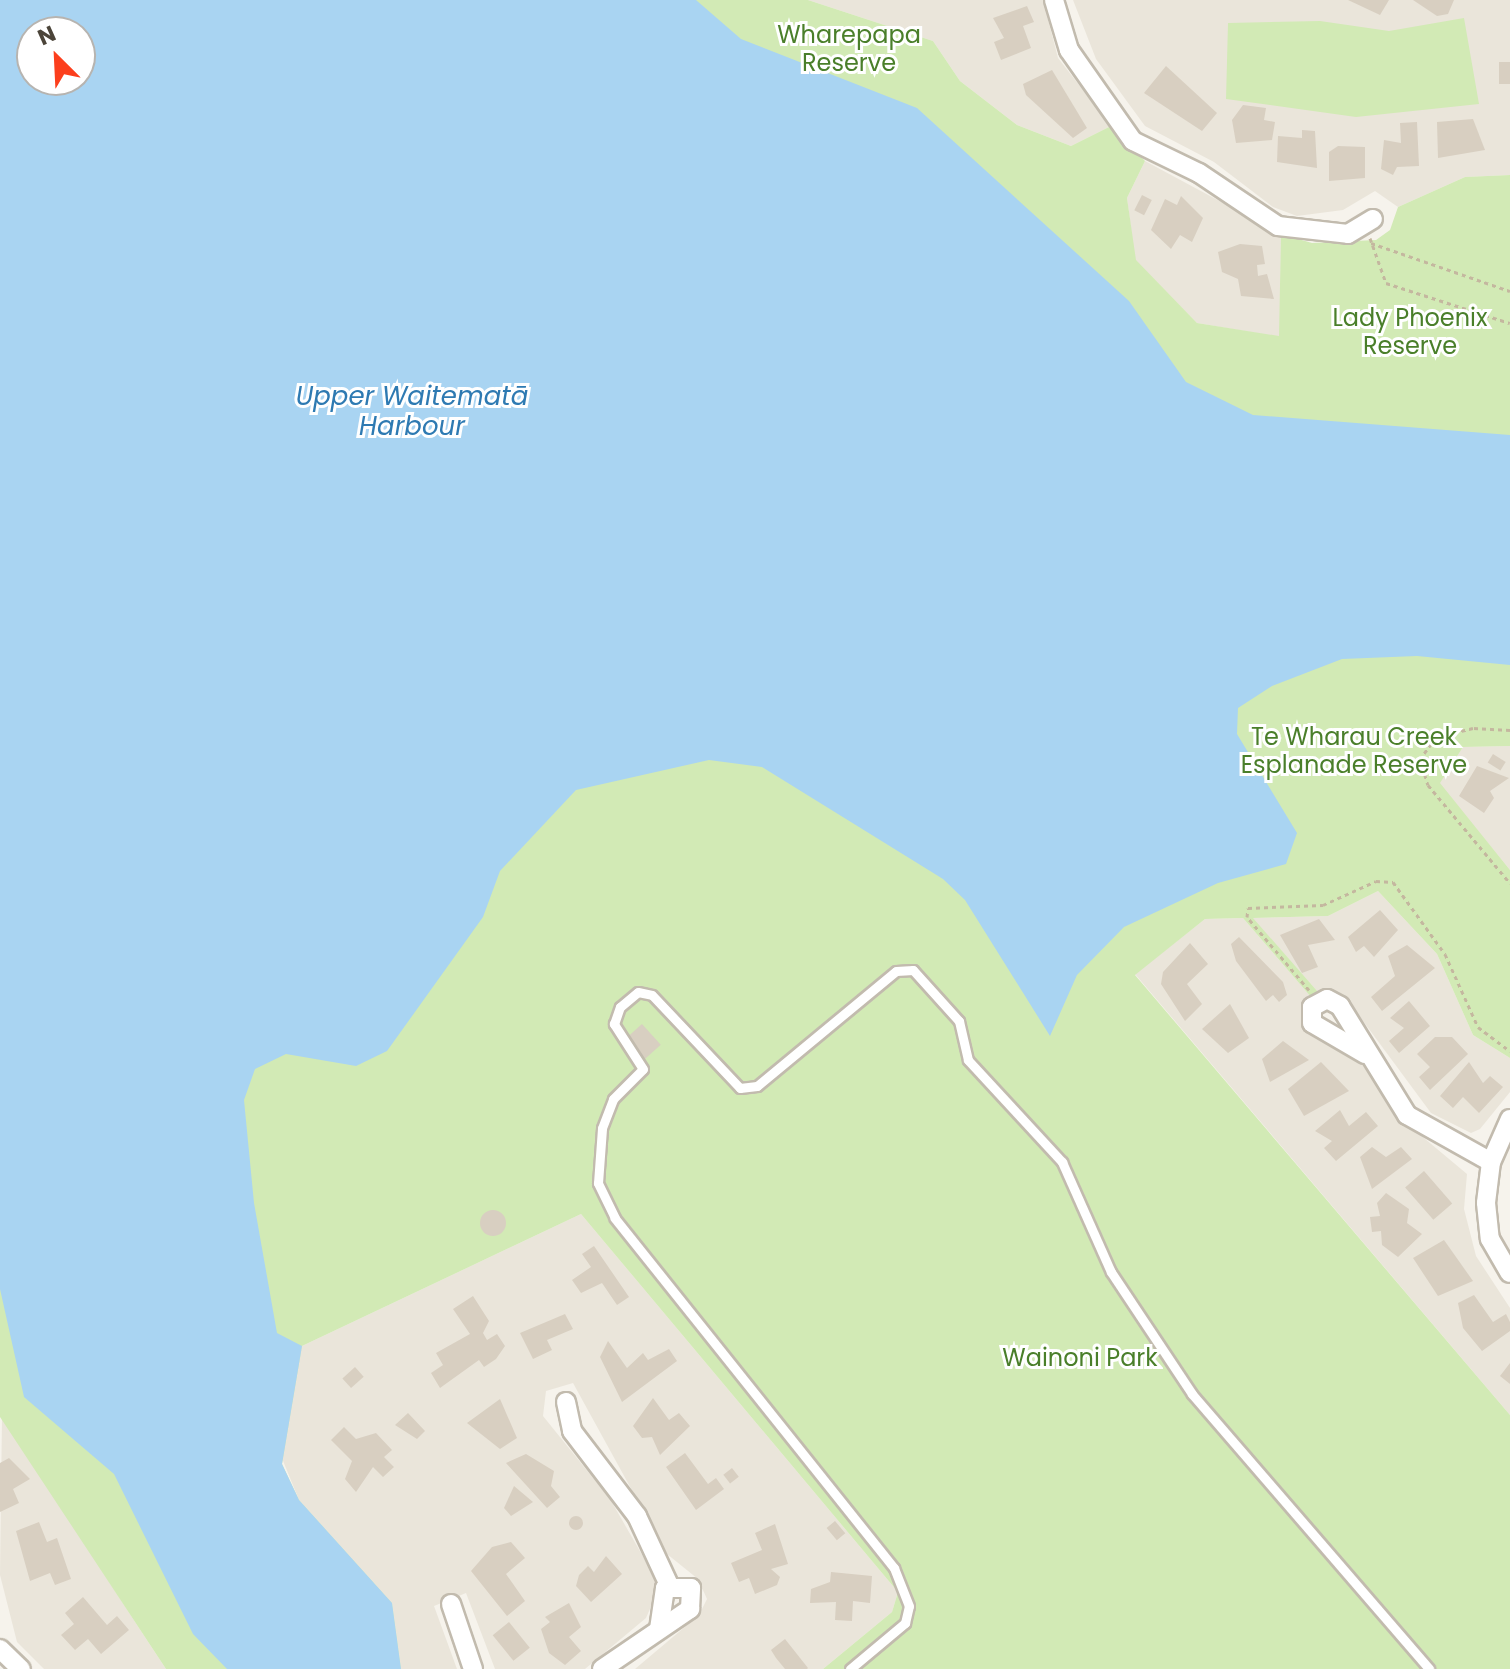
<!DOCTYPE html>
<meta charset="utf-8">
<style>
body{margin:0}
#map{position:relative;width:1510px;height:1669px;overflow:hidden;background:#f6f3ec;font-family:Poppins,sans-serif}
div>[style]{position:absolute}
.residential>*{inset:0;background:#eae5da}
.green>*{inset:0;background:#d2eab5}
.water>*{inset:0;background:#a9d4f2}
.building>*{inset:0;background:#d8cfc1;transform-origin:0 0}
.round{border-radius:50%}
.path>*{height:3px;margin-top:-1.5px;transform-origin:0;background:repeating-linear-gradient(90deg,#c4b79f 0 4px,transparent 0 8px)}
.roads{filter:drop-shadow(2px 0 #c2bbae) drop-shadow(-2px 0 #c2bbae) drop-shadow(0 2px #c2bbae) drop-shadow(0 -2px #c2bbae)}
.lane>*{height:9px;margin:-4.5px;padding:0 4.5px;transform-origin:4.5px;border-radius:4.5px;background:#fff}
.street>*{height:18px;margin:-9px;padding:0 9px;transform-origin:9px;border-radius:9px;background:#fff}
span{translate:-50% -50%;white-space:nowrap;text-align:center;line-height:1.15;-webkit-text-stroke:6px #fff;paint-order:stroke}
.park-label{font-size:24px;color:#4a7f2a}
.water-label{font-size:26px;color:#2e7ab2;font-style:italic}
.north{position:absolute;left:16px;top:16px;width:80px;height:80px;box-sizing:border-box;background:#fff;border:2px solid #b7b4b0;border-radius:50%;rotate:336deg;font-size:22px;font-weight:700;line-height:32px;text-align:center;color:#4b4439}
.north::after{content:'';display:block;margin:auto;width:28px;height:36px;background:#fc3f1d;clip-path:polygon(50% 0,100% 100%,50% 72%,0 100%)}
</style>
<div id="map">
<div class="residential">
<div style="clip-path:polygon(808px 0,1043px 0,1058px 58px,1111px 126px,1071px 146px,1017px 125px,960px 81px,933px 41px)"></div>
<div style="clip-path:polygon(1073px 0,1510px 0,1510px 175px,1465px 177px,1398px 207px,1375px 191px,1343px 210px,1297px 216px,1273px 207px,1214px 162px,1145px 126px,1096px 59px)"></div>
<div style="clip-path:polygon(1145px 161px,1281px 234px,1280px 337px,1197px 323px,1135px 260px,1127px 198px)"></div>
<div style="clip-path:polygon(1510px 746px,1510px 870px,1439px 783px,1463px 747px)"></div>
<div style="clip-path:polygon(1378px 891px,1437px 954px,1473px 1035px,1510px 1058px,1510px 1092px,1480px 1129px,1471px 1133px,1431px 1113px,1349px 1002px,1318px 992px,1252px 918px,1328px 916px)"></div>
<div style="clip-path:polygon(1243px 918px,1311px 997px,1310px 1033px,1365px 1066px,1400px 1118px,1467px 1174px,1464px 1209px,1476px 1256px,1510px 1308px,1510px 1415px,1135px 974px,1205px 919px)"></div>
<div style="clip-path:polygon(581px 1214px,898px 1592px,892px 1612px,823px 1669px,635px 1669px,699px 1615px,707px 1599px,698px 1579px,667px 1554px,573px 1383px,546px 1391px,543px 1416px,610px 1499px,660px 1586px,646px 1618px,585px 1669px,495px 1669px,466px 1593px,434px 1606px,457px 1669px,401px 1669px,392px 1603px,299px 1500px,279px 1451px,302px 1346px)"></div>
<div style="clip-path:polygon(2px 1416px,139px 1628px,166px 1669px,44px 1669px,17px 1642px,0 1575px)"></div>
</div>
<div class="green">
<div style="clip-path:polygon(evenodd,0 0,808px 0,933px 41px,960px 81px,1017px 125px,1071px 146px,1111px 126px,1145px 161px,1127px 198px,1136px 260px,1197px 323px,1279px 336px,1281px 234px,1312px 243px,1376px 240px,1390px 230px,1398px 207px,1465px 177px,1510px 175px,1510px 746px,1463px 747px,1440px 783px,1510px 870px,1510px 1058px,1473px 1035px,1437px 954px,1378px 891px,1328px 916px,1253px 918px,1318px 992px,1311px 997px,1243px 918px,1205px 919px,1135px 975px,1510px 1415px,1510px 1669px,823px 1669px,892px 1612px,898px 1592px,581px 1214px,302px 1346px,282px 1464px,299px 1500px,392px 1603px,401px 1669px,166px 1669px,0 1417px,0 0,32px 32px,80px 32px,80px 80px,32px 80px,32px 32px)"></div>
<div style="clip-path:polygon(1464px 18px,1479px 104px,1356px 117px,1226px 99px,1228px 23px,1320px 21px,1389px 31px)"></div>
</div>
<div class="water">
<div style="clip-path:polygon(evenodd,0 0,696px 0,741px 39px,917px 108px,1129px 301px,1186px 382px,1253px 415px,1510px 435px,1510px 665px,1417px 656px,1342px 659px,1272px 686px,1238px 708px,1237px 734px,1297px 833px,1286px 864px,1218px 883px,1124px 927px,1077px 975px,1050px 1036px,965px 900px,943px 879px,762px 767px,709px 760px,576px 790px,500px 871px,483px 917px,387px 1051px,356px 1066px,286px 1054px,255px 1069px,244px 1100px,254px 1203px,277px 1333px,302px 1346px,282px 1464px,299px 1500px,392px 1603px,401px 1669px,227px 1669px,193px 1634px,114px 1474px,24px 1397px,0 1289px,0 0,80px 32px,80px 80px,32px 80px,32px 32px,80px 32px)"></div>
</div>
<div class="building">
<div style="clip-path:polygon(1348px 0,1389px 0,1380px 15px)"></div>
<div style="clip-path:polygon(1413px 0,1454px 0,1448px 14px,1437px 16px)"></div>
<div style="clip-path:polygon(1027px 6px,1034px 22px,1023px 26px,1031px 48px,1001px 60px,994px 42px,1004px 38px,993px 18px)"></div>
<div style="left:1499px;top:62px;width:11px;height:22px"></div>
<div style="clip-path:polygon(1166px 66px,1217px 113px,1202px 131px,1144px 93px)"></div>
<div style="clip-path:polygon(1052px 70px,1087px 128px,1073px 138px,1026px 95px,1023px 84px)"></div>
<div style="clip-path:polygon(1243px 105px,1266px 108px,1264px 120px,1275px 122px,1272px 140px,1236px 143px,1232px 120px)"></div>
<div style="clip-path:polygon(1473px 119px,1485px 150px,1438px 158px,1437px 122px)"></div>
<div style="clip-path:polygon(1417px 122px,1419px 166px,1397px 167px,1393px 175px,1381px 169px,1384px 140px,1401px 143px,1400px 123px)"></div>
<div style="clip-path:polygon(1302px 130px,1315px 131px,1317px 168px,1277px 162px,1278px 136px,1302px 138px)"></div>
<div style="clip-path:polygon(1338px 146px,1365px 147px,1365px 178px,1329px 181px,1329px 152px)"></div>
<div style="left:1142px;top:195px;width:11px;height:17px;rotate:27deg"></div>
<div style="clip-path:polygon(1181px 196px,1203px 218px,1192px 242px,1180px 235px,1171px 249px,1151px 230px,1165px 199px,1177px 205px)"></div>
<div style="clip-path:polygon(1240px 244px,1262px 246px,1265px 264px,1257px 265px,1258px 276px,1267px 274px,1274px 299px,1241px 296px,1238px 279px,1222px 272px,1218px 252px)"></div>
<div style="left:1493px;top:754px;width:15px;height:10px;rotate:32deg"></div>
<div style="clip-path:polygon(1477px 766px,1509px 778px,1490px 791px,1494px 798px,1484px 813px,1459px 796px)"></div>
<div style="clip-path:polygon(1380px 910px,1398px 930px,1374px 957px,1364px 946px,1356px 952px,1348px 937px)"></div>
<div style="clip-path:polygon(1319px 919px,1335px 940px,1308px 945px,1318px 967px,1302px 973px,1280px 935px)"></div>
<div style="clip-path:polygon(1239px 937px,1283px 982px,1287px 995px,1279px 1002px,1273px 995px,1266px 1001px,1236px 961px,1231px 944px)"></div>
<div style="clip-path:polygon(1190px 943px,1208px 964px,1187px 984px,1202px 1004px,1185px 1021px,1161px 984px,1163px 972px)"></div>
<div style="clip-path:polygon(1407px 945px,1435px 968px,1382px 1011px,1371px 997px,1395px 976px,1388px 956px)"></div>
<div style="clip-path:polygon(1409px 1001px,1430px 1026px,1399px 1053px,1389px 1041px,1404px 1028px,1390px 1018px)"></div>
<div style="clip-path:polygon(1230px 1004px,1249px 1038px,1228px 1053px,1202px 1029px)"></div>
<div style="left:642px;top:1024px;width:28px;height:21px;rotate:48deg"></div>
<div style="clip-path:polygon(1435px 1037px,1452px 1037px,1468px 1054px,1430px 1090px,1419px 1077px,1430px 1067px,1417px 1054px)"></div>
<div style="clip-path:polygon(1283px 1041px,1309px 1060px,1270px 1082px,1262px 1059px)"></div>
<div style="clip-path:polygon(1321px 1062px,1349px 1091px,1304px 1116px,1288px 1089px)"></div>
<div style="clip-path:polygon(1469px 1062px,1483px 1083px,1490px 1076px,1503px 1087px,1479px 1113px,1463px 1097px,1453px 1108px,1440px 1096px)"></div>
<div style="clip-path:polygon(1340px 1110px,1349px 1126px,1366px 1112px,1378px 1126px,1336px 1161px,1324px 1148px,1332px 1141px,1315px 1131px)"></div>
<div style="clip-path:polygon(1372px 1147px,1386px 1157px,1401px 1147px,1412px 1159px,1372px 1189px,1360px 1157px)"></div>
<div style="left:1424px;top:1171px;width:43px;height:25px;rotate:49deg"></div>
<div style="clip-path:polygon(1386px 1193px,1409px 1209px,1407px 1223px,1422px 1234px,1398px 1257px,1382px 1245px,1381px 1231px,1372px 1232px,1370px 1217px,1380px 1216px,1377px 1203px)"></div>
<div class="round" style="left:480px;top:1210px;width:26px;height:26px"></div>
<div style="clip-path:polygon(1444px 1240px,1473px 1281px,1438px 1296px,1413px 1258px)"></div>
<div style="clip-path:polygon(594px 1246px,629px 1297px,617px 1305px,602px 1283px,581px 1293px,572px 1280px,591px 1267px,582px 1254px)"></div>
<div style="clip-path:polygon(1474px 1295px,1493px 1322px,1506px 1314px,1510px 1322px,1510px 1331px,1482px 1351px,1463px 1328px,1458px 1303px)"></div>
<div style="clip-path:polygon(473px 1296px,489px 1321px,483px 1333px,487px 1340px,497px 1334px,505px 1346px,496px 1359px,484px 1367px,479px 1360px,440px 1388px,431px 1373px,443px 1365px,436px 1353px,470px 1334px,453px 1309px)"></div>
<div style="clip-path:polygon(565px 1314px,573px 1329px,547px 1340px,552px 1350px,533px 1359px,520px 1333px)"></div>
<div style="clip-path:polygon(608px 1341px,627px 1368px,643px 1353px,648px 1360px,669px 1349px,677px 1361px,622px 1402px,600px 1357px)"></div>
<div style="clip-path:polygon(1510px 1363px,1510px 1384px,1500px 1376px)"></div>
<div style="left:355px;top:1367px;width:13px;height:17px;rotate:48deg"></div>
<div style="clip-path:polygon(653px 1398px,669px 1420px,679px 1413px,690px 1426px,660px 1455px,652px 1437px,642px 1438px,633px 1426px)"></div>
<div style="clip-path:polygon(500px 1399px,517px 1438px,500px 1449px,467px 1423px)"></div>
<div style="clip-path:polygon(408px 1413px,425px 1431px,417px 1439px,395px 1425px)"></div>
<div style="clip-path:polygon(344px 1427px,356px 1439px,376px 1433px,392px 1450px,384px 1457px,394px 1467px,383px 1477px,373px 1467px,356px 1492px,345px 1479px,352px 1461px,331px 1440px)"></div>
<div style="clip-path:polygon(685px 1453px,708px 1484px,716px 1478px,724px 1489px,696px 1510px,666px 1467px)"></div>
<div style="clip-path:polygon(526px 1454px,554px 1471px,551px 1486px,560px 1497px,547px 1508px,506px 1463px)"></div>
<div style="clip-path:polygon(9px 1458px,30px 1479px,13px 1489px,19px 1503px,0 1512px,0 1463px)"></div>
<div style="left:732px;top:1468px;width:11px;height:11px;rotate:52deg"></div>
<div style="clip-path:polygon(514px 1486px,533px 1502px,511px 1516px,504px 1508px)"></div>
<div class="round" style="left:569px;top:1516px;width:14px;height:14px"></div>
<div style="left:835px;top:1521px;width:16px;height:11px;rotate:50deg"></div>
<div style="clip-path:polygon(39px 1522px,47px 1542px,57px 1538px,71px 1579px,55px 1585px,50px 1573px,30px 1581px,16px 1531px)"></div>
<div style="clip-path:polygon(775px 1524px,788px 1564px,771px 1569px,780px 1577px,777px 1585px,755px 1594px,749px 1578px,739px 1582px,731px 1563px,762px 1550px,755px 1533px)"></div>
<div style="clip-path:polygon(511px 1542px,525px 1558px,506px 1574px,525px 1601px,507px 1616px,471px 1571px,492px 1547px)"></div>
<div style="clip-path:polygon(606px 1556px,622px 1574px,591px 1602px,576px 1586px,579px 1575px,588px 1566px,594px 1572px)"></div>
<div style="clip-path:polygon(831px 1572px,872px 1576px,870px 1603px,853px 1601px,852px 1621px,835px 1620px,836px 1602px,810px 1603px,811px 1589px,830px 1582px)"></div>
<div style="clip-path:polygon(83px 1597px,107px 1625px,117px 1616px,129px 1630px,101px 1654px,88px 1639px,75px 1650px,61px 1635px,74px 1624px,65px 1613px)"></div>
<div style="clip-path:polygon(569px 1603px,581px 1627px,569px 1637px,581px 1651px,565px 1665px,549px 1653px,541px 1629px,550px 1622px,545px 1617px)"></div>
<div style="left:509px;top:1622px;width:33px;height:21px;rotate:51deg"></div>
<div style="clip-path:polygon(785px 1639px,808px 1668px,807px 1669px,785px 1669px,776px 1658px,771px 1650px)"></div>
</div>
<div class="path">
<div style="left:1370px;top:238px;width:48px;rotate:70.4deg"></div>
<div style="left:1386px;top:283px;width:130px;rotate:17.9deg"></div>
<div style="left:1371px;top:243px;width:147px;rotate:19.1deg"></div>
<div style="left:1510px;top:730px;width:37px;rotate:-177deg"></div>
<div style="left:1473px;top:728px;width:38px;rotate:166deg"></div>
<div style="left:1436px;top:737px;width:27px;rotate:126deg"></div>
<div style="left:1420px;top:759px;width:27px;rotate:73deg"></div>
<div style="left:1428px;top:785px;width:128px;rotate:50.1deg"></div>
<div style="left:1309px;top:990px;width:96px;rotate:-130.3deg"></div>
<div style="left:1247px;top:917px;width:9px;rotate:-84deg"></div>
<div style="left:1248px;top:908px;width:75px;rotate:-2.3deg"></div>
<div style="left:1323px;top:905px;width:58px;rotate:-24.4deg"></div>
<div style="left:1376px;top:881px;width:17px;rotate:3deg"></div>
<div style="left:1393px;top:882px;width:89px;rotate:54.2deg"></div>
<div style="left:1445px;top:954px;width:80px;rotate:65.7deg"></div>
<div style="left:1478px;top:1027px;width:40px;rotate:37deg"></div>
</div>
<div class="roads">
<div class="lane">
<div style="left:850px;top:1669px;width:72px;rotate:-39.9deg"></div>
<div style="left:905px;top:1623px;width:17px;rotate:-77deg"></div>
<div style="left:909px;top:1606px;width:41px;rotate:-111.5deg"></div>
<div style="left:894px;top:1568px;width:448px;rotate:-128.6deg"></div>
<div style="left:615px;top:1218px;width:39px;rotate:-116deg"></div>
<div style="left:598px;top:1183px;width:55px;rotate:-85.8deg"></div>
<div style="left:602px;top:1128px;width:31px;rotate:-69deg"></div>
<div style="left:613px;top:1099px;width:42px;rotate:-45deg"></div>
<div style="left:643px;top:1069px;width:54px;rotate:-122.8deg"></div>
<div style="left:614px;top:1024px;width:18px;rotate:-71deg"></div>
<div style="left:620px;top:1007px;width:23px;rotate:-40deg"></div>
<div style="left:638px;top:992px;width:14px;rotate:12deg"></div>
<div style="left:652px;top:995px;width:128px;rotate:46.6deg"></div>
<div style="left:740px;top:1088px;width:17px;rotate:-7deg"></div>
<div style="left:757px;top:1086px;width:180px;rotate:-39.6deg"></div>
<div style="left:896px;top:971px;width:17px;rotate:-3deg"></div>
<div style="left:913px;top:970px;width:69px;rotate:48deg"></div>
<div style="left:959px;top:1021px;width:40px;rotate:77deg"></div>
<div style="left:968px;top:1060px;width:139px;rotate:47.3deg"></div>
<div style="left:1062px;top:1162px;width:120px;rotate:66deg"></div>
<div style="left:1111px;top:1272px;width:146px;rotate:56.4deg"></div>
<div style="left:1192px;top:1394px;width:363px;rotate:49.2deg"></div>
</div>
<div class="street">
<div style="left:1054px;top:0;width:52px;rotate:73.3deg"></div>
<div style="left:1069px;top:50px;width:111px;rotate:54.9deg"></div>
<div style="left:1133px;top:141px;width:73px;rotate:25.9deg"></div>
<div style="left:1199px;top:173px;width:95px;rotate:33.9deg"></div>
<div style="left:1278px;top:226px;width:70px;rotate:6.5deg"></div>
<div style="left:1348px;top:234px;width:29px;rotate:-31deg"></div>
<div style="left:1365px;top:1054px;width:61px;rotate:-149.7deg"></div>
<div style="left:1312px;top:1023px;width:16px;rotate:-90deg"></div>
<div style="left:1312px;top:1007px;width:17px;rotate:-28deg"></div>
<div style="left:1327px;top:999px;width:15px;rotate:28deg"></div>
<div style="left:1340px;top:1006px;width:128px;rotate:58.4deg"></div>
<div style="left:1407px;top:1115px;width:96px;rotate:29.2deg"></div>
<div style="left:1510px;top:1119px;width:47px;rotate:113.8deg"></div>
<div style="left:1491px;top:1162px;width:41px;rotate:97deg"></div>
<div style="left:1486px;top:1203px;width:36px;rotate:84deg"></div>
<div style="left:1490px;top:1239px;width:39px;rotate:60deg"></div>
<div style="left:566px;top:1402px;width:30px;rotate:78deg"></div>
<div style="left:572px;top:1431px;width:107px;rotate:52.6deg"></div>
<div style="left:637px;top:1516px;width:76px;rotate:65.1deg"></div>
<div style="left:451px;top:1604px;width:69px;rotate:71.3deg"></div>
<div style="left:0;top:1649px;width:29px;rotate:44deg"></div>
<div style="left:602px;top:1669px;width:107px;rotate:-34.3deg"></div>
<div style="left:690px;top:1609px;width:21px;rotate:-87deg"></div>
<div style="left:691px;top:1588px;width:26px;rotate:180deg"></div>
<div style="left:665px;top:1588px;width:41px;rotate:98.3deg"></div>
</div>
</div>
<div class="park-label">
<span style="left:849px;top:49px">Wharepapa<br>Reserve</span>
<span style="left:1410px;top:332px">Lady Phoenix<br>Reserve</span>
<span style="left:1354px;top:751px">Te Wharau Creek<br>Esplanade Reserve</span>
<span style="left:1080px;top:1358px">Wainoni Park</span>
</div>
<div class="water-label">
<span style="left:412px;top:412px">Upper Waitematā<br>Harbour</span>
</div>
<div class="north">N</div>
</div>
